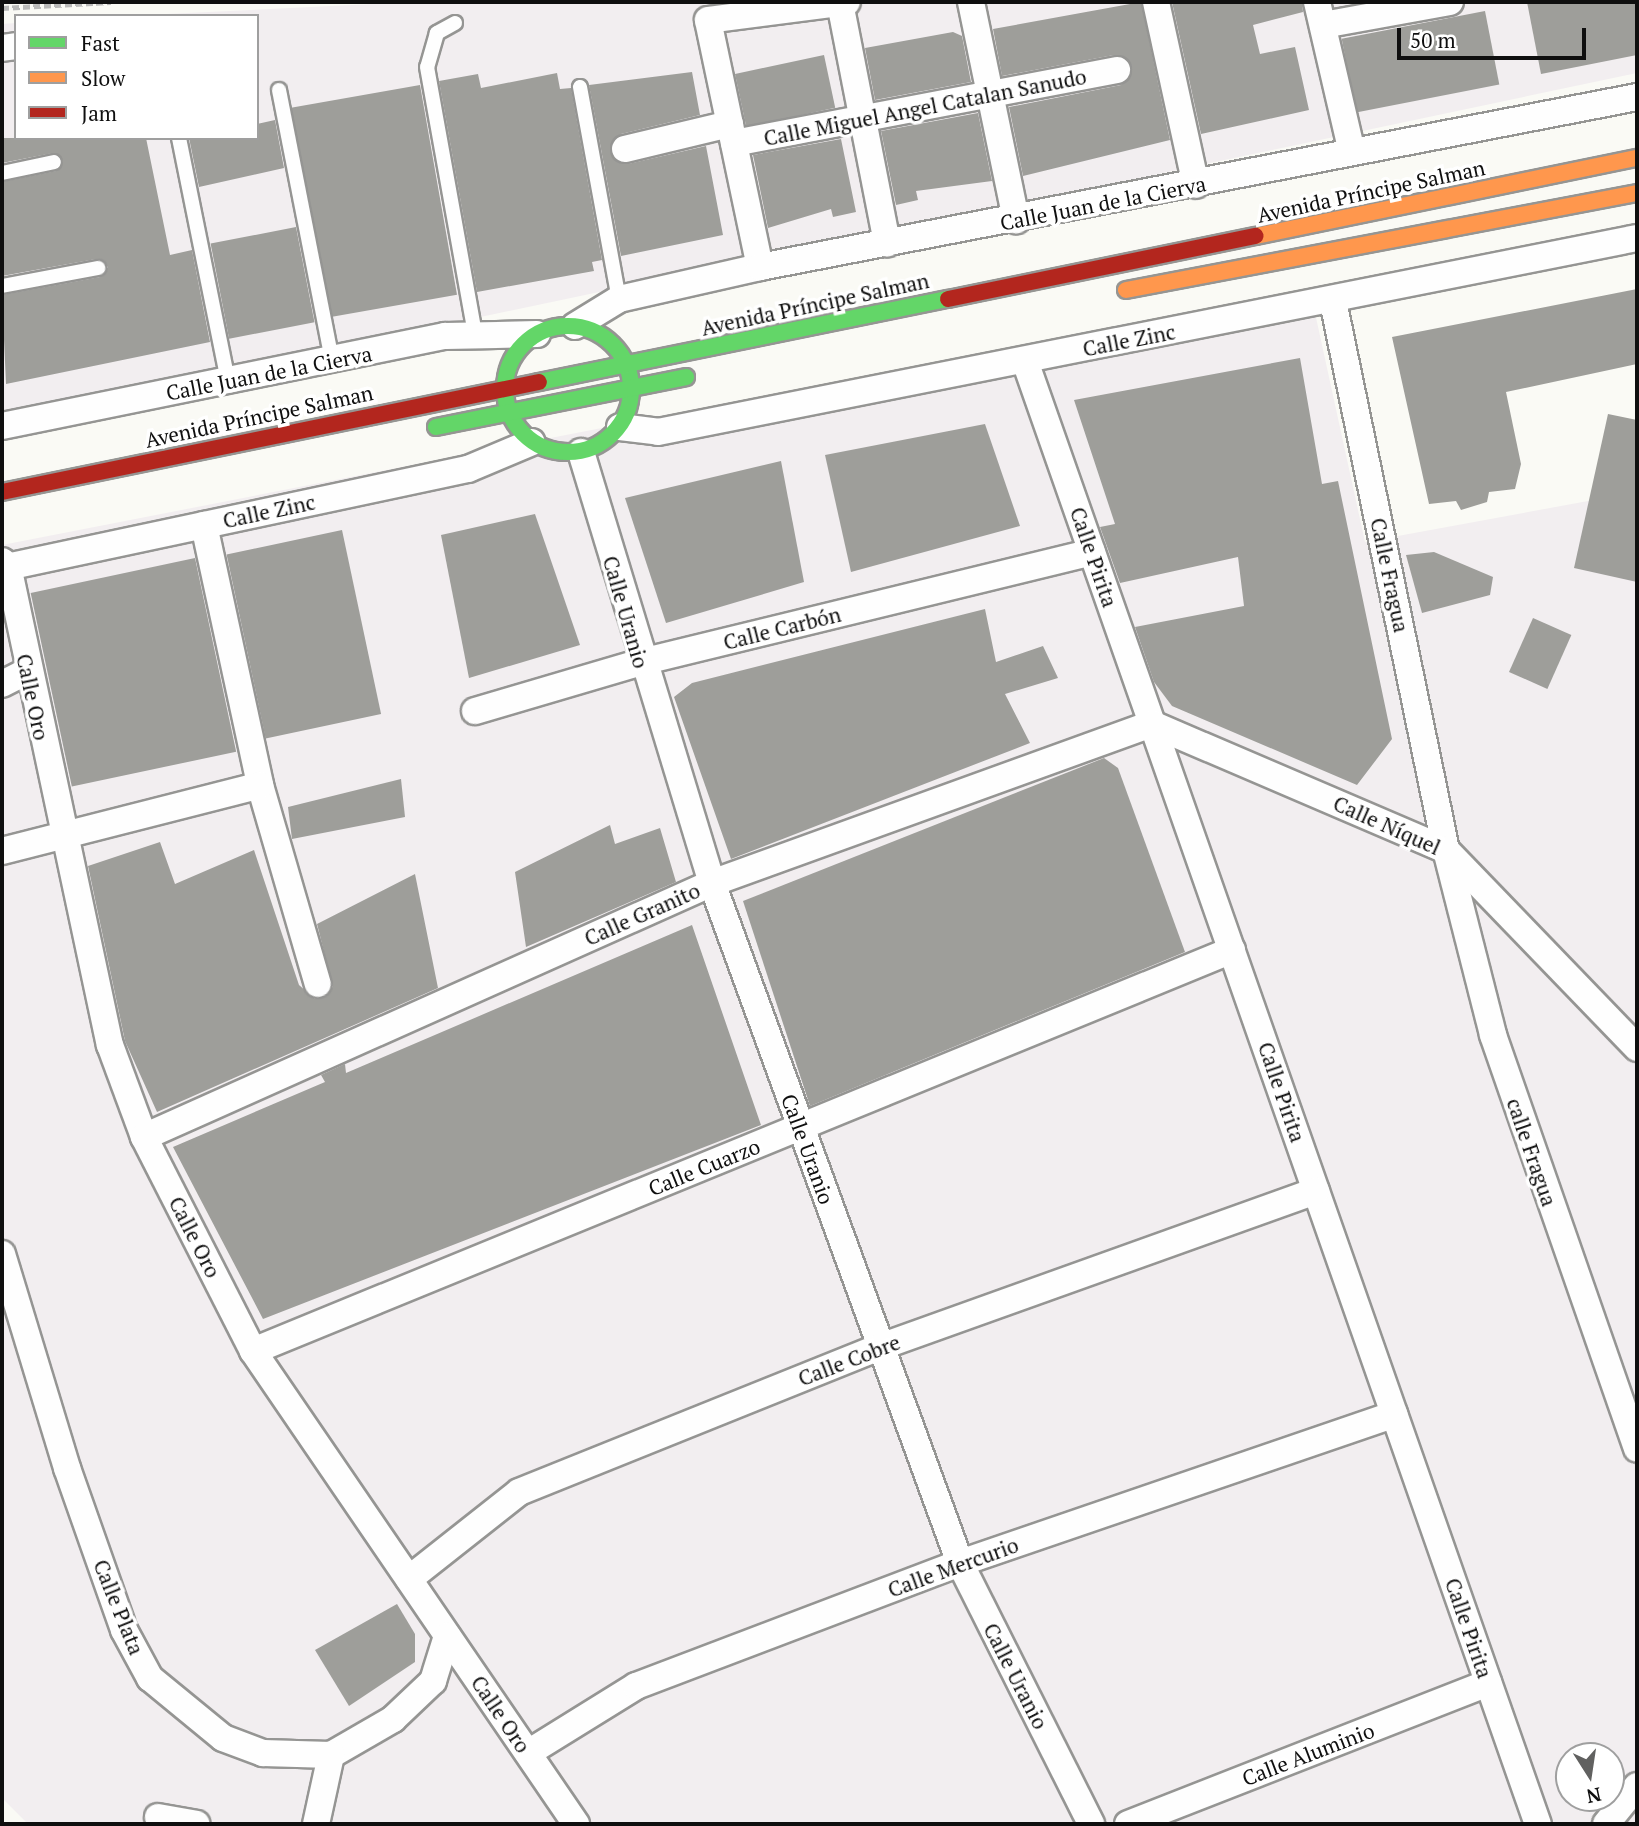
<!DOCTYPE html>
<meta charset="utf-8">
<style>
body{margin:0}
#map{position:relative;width:1639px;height:1826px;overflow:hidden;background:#fafaf5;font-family:"PT Serif",serif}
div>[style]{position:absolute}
.industrial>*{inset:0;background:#f2eef0}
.building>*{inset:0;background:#9e9e9a;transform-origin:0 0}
.path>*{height:4.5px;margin-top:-2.25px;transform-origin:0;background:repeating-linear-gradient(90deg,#b9b9b8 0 7px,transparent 0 10.5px)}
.roads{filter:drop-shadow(2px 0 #959593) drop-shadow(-2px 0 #959593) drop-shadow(0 2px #959593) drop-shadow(0 -2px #959593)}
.lane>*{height:14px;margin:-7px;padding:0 7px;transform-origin:7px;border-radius:7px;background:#fefefe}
.street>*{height:26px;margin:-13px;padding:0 13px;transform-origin:13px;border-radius:13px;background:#fefefe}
.fast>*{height:16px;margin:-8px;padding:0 8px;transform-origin:8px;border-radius:8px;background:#63d668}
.fast>.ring{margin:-8px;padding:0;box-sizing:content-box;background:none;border:16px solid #63d668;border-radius:50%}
.slow>*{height:16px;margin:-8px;padding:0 8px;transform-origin:8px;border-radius:8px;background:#ff974d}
.jam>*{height:16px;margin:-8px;padding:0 8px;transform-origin:8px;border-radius:8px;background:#b3261e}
span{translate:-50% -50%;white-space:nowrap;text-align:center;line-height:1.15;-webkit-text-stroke:7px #fff;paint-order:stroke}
.street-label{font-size:21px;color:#0f0f0f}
.frame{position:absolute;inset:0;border:4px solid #0f0f0f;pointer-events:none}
.legend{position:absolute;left:14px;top:14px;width:245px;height:126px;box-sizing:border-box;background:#fff;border:2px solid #9f9f9f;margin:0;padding:9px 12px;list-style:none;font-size:21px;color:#0f0f0f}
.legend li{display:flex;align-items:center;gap:14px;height:35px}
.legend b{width:35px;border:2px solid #9f9f9f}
.north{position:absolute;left:1555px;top:1742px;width:70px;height:70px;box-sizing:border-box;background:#fff;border:2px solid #9f9f9f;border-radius:50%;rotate:168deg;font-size:19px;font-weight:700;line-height:28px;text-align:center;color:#0f0f0f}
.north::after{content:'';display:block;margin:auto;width:24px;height:32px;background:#616160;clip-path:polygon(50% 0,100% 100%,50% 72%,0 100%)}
.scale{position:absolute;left:1397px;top:28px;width:189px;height:32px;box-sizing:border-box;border:4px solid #0f0f0f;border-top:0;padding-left:9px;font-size:21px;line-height:24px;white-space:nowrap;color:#0f0f0f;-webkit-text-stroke:5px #fff;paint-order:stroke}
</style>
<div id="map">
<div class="industrial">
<div style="clip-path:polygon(414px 2px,1637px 2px,1637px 73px,2px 418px,2px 24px,16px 23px,16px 138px,257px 138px,257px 16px,124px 16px)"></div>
<div style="clip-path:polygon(evenodd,1310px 290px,1365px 542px,1637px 492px,1637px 1824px,28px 1824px,2px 1798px,2px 545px,1310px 290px,1569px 1756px,1611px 1756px,1611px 1798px,1569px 1798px,1569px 1756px)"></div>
</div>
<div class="building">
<div style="clip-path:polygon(1141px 2px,1170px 140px,1023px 176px,1009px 107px,1121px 85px,1132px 66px,1114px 55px,1002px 76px,993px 29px)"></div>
<div style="clip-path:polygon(1172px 2px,1302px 2px,1303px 12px,1253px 25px,1260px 54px,1295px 47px,1309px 110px,1201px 134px)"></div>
<div style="clip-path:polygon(1527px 2px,1637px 2px,1637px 55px,1541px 74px)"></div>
<div style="left:1485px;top:11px;width:75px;height:146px;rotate:79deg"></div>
<div style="clip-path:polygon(953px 32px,962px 36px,971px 82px,875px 100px,865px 48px)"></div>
<div style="left:824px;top:55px;width:54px;height:91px;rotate:78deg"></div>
<div style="clip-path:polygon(692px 72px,700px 115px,621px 134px,610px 152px,628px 164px,706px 146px,723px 235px,621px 256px,589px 85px)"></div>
<div style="clip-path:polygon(557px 73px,560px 89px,571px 88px,602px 260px,592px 262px,594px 271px,477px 292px,439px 81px,478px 74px,481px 88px)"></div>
<div style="left:420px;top:85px;width:213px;height:131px;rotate:80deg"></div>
<div style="clip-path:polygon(978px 113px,992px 181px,916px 191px,918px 200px,896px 205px,881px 131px)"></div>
<div style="clip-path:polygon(275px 120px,284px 168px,199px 187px,189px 138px,257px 138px,257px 124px)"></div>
<div style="clip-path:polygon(2px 138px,146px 138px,170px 255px,192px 250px,210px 342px,6px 384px,2px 295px,100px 277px,108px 267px,96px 259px,2px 276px,2px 182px,56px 171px,63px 161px,53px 153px,2px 163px)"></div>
<div style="clip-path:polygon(841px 139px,856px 212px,833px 217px,831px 209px,768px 228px,753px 155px)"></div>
<div style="left:296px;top:227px;width:97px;height:87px;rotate:79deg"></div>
<div style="clip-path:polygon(1637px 289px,1637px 364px,1506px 392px,1521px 464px,1515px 489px,1489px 492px,1487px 502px,1461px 510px,1456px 501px,1429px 504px,1392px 337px)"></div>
<div style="clip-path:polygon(1300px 358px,1322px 484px,1338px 481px,1392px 739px,1357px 785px,1172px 706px,1154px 682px,1135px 627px,1244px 606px,1238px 557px,1120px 583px,1100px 527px,1115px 524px,1074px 400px)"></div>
<div style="clip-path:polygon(1608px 414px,1637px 420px,1637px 582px,1574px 568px)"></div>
<div style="clip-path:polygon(985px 424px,1020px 526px,851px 572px,825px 455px)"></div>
<div style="clip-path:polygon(781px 461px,804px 582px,666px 623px,625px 498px)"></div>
<div style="clip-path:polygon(535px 514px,580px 645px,469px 678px,441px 535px)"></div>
<div style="left:342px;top:530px;width:188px;height:118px;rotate:78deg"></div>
<div style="clip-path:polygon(1434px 552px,1493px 577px,1490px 595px,1422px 613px,1406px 555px)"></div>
<div style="left:195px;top:558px;width:198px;height:168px;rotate:78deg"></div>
<div style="clip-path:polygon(985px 609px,996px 662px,1043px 646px,1058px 678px,1005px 694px,1030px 743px,731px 859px,674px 697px,692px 683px)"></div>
<div style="left:1533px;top:618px;width:42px;height:59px;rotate:24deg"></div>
<div style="clip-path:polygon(1104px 758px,1118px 768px,1185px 952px,810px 1106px,743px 901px)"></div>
<div style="clip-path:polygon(401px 779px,405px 817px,292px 839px,288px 807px)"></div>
<div style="clip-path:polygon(610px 825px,615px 844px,660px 828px,676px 882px,526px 947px,515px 872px)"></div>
<div style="clip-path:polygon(160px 842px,175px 884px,254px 850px,299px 985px,315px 999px,333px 987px,317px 924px,415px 874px,438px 988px,157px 1112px,125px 1041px,88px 866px)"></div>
<div style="clip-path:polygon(692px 925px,761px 1125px,263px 1319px,173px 1147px,325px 1082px,321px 1075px,345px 1064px,346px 1073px)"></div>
<div style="clip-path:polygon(397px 1604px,415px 1634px,415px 1662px,349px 1706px,315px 1650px)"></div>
</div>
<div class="path">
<div style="left:2px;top:8px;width:109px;rotate:-3.2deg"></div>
</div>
<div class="roads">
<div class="lane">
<div style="left:455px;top:23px;width:21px;rotate:151deg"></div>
<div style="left:437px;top:33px;width:35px;rotate:106deg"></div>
<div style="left:427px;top:67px;width:270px;rotate:79.8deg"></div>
<div style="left:580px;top:87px;width:216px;rotate:79.6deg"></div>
<div style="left:279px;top:90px;width:275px;rotate:78.9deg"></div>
<div style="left:179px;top:138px;width:248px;rotate:78.6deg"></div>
<div style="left:2px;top:173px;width:53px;rotate:-11.9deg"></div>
<div style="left:2px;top:286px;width:98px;rotate:-10.6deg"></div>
</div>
<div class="street">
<div style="left:971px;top:2px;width:223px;rotate:78.3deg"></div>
<div style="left:1156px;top:2px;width:187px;rotate:77.7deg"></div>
<div style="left:1317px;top:2px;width:154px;rotate:76.9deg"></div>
<div style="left:840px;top:3px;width:245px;rotate:78.9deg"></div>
<div style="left:1323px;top:25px;width:129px;rotate:-10.3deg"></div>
<div style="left:2px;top:48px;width:14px;rotate:-8deg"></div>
<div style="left:734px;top:143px;width:390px;rotate:-10.8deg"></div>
<div style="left:625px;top:149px;width:108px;rotate:-13.4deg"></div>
<div style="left:760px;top:267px;width:252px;rotate:-101.9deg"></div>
<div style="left:708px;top:20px;width:140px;rotate:-7.4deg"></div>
<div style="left:1333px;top:301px;width:561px;rotate:78.37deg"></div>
<div style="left:1446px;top:850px;width:191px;rotate:75.7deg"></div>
<div style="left:1493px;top:1035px;width:438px;rotate:70.8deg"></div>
<div style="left:575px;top:326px;width:52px;rotate:-31.5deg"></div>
<div style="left:619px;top:299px;width:145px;rotate:-12.8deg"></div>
<div style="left:760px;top:267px;width:893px;rotate:-10.97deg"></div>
<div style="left:1025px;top:361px;width:1550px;rotate:70.68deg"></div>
<div style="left:2px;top:426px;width:452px;rotate:-11.5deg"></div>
<div style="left:445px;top:336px;width:92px;rotate:-1.2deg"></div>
<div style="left:620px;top:427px;width:38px;rotate:7deg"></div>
<div style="left:658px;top:432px;width:998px;rotate:-11.21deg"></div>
<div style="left:581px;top:452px;width:450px;rotate:73.1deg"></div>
<div style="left:712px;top:883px;width:724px;rotate:69.96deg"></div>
<div style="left:960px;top:1563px;width:292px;rotate:63.3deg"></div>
<div style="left:204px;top:525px;width:266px;rotate:77.8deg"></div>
<div style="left:260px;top:785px;width:207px;rotate:73.8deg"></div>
<div style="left:2px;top:561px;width:8px;rotate:40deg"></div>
<div style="left:8px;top:566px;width:490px;rotate:78deg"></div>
<div style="left:110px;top:1045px;width:98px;rotate:69.7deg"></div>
<div style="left:144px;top:1137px;width:240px;rotate:63deg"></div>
<div style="left:253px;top:1351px;width:573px;rotate:55.67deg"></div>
<div style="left:2px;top:568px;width:476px;rotate:-12deg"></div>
<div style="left:468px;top:469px;width:69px;rotate:-22.9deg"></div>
<div style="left:2px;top:684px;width:27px;rotate:-27deg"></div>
<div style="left:475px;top:711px;width:173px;rotate:-16.4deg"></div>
<div style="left:641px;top:662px;width:464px;rotate:-13.7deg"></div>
<div style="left:2px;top:851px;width:266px;rotate:-14.3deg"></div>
<div style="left:144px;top:1137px;width:622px;rotate:-24.09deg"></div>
<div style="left:712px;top:883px;width:468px;rotate:-19.9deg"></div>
<div style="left:1152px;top:724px;width:320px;rotate:23.2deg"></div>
<div style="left:1446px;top:850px;width:275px;rotate:46deg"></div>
<div style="left:2px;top:1254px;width:224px;rotate:73.1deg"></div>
<div style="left:67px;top:1468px;width:172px;rotate:70.6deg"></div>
<div style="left:124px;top:1630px;width:55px;rotate:61.6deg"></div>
<div style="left:150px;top:1678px;width:94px;rotate:39.4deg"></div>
<div style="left:223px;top:1738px;width:43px;rotate:20.6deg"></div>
<div style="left:263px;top:1753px;width:68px;rotate:1.7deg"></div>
<div style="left:331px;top:1755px;width:72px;rotate:-30.1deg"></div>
<div style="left:393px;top:1719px;width:55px;rotate:-43.5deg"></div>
<div style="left:433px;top:1681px;width:47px;rotate:-72.7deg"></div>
<div style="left:253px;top:1351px;width:1058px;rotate:-22.27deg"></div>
<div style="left:409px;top:1579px;width:140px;rotate:-38.3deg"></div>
<div style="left:519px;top:1492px;width:389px;rotate:-21.9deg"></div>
<div style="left:880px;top:1347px;width:463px;rotate:-19.7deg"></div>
<div style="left:528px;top:1753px;width:127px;rotate:-31.8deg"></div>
<div style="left:636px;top:1686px;width:347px;rotate:-20.8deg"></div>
<div style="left:960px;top:1563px;width:459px;rotate:-18.9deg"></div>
<div style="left:158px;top:1817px;width:39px;rotate:10deg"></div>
<div style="left:316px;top:1824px;width:71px;rotate:-77.7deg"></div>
<div style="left:1128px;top:1824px;width:387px;rotate:-21.4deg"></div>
<div style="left:1606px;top:1824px;width:49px;rotate:-50.8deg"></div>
</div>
<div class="fast">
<div class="ring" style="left:505px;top:326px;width:110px;height:110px"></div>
<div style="left:539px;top:382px;width:417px;rotate:-11.5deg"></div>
<div style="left:436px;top:427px;width:255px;rotate:-11.3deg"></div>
</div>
<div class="slow">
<div style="left:1256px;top:236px;width:389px;rotate:-11.6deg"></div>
<div style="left:1126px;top:290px;width:520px;rotate:-10.75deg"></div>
</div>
<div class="jam">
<div style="left:948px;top:299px;width:314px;rotate:-11.6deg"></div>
<div style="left:2px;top:492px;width:548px;rotate:-11.58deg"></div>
</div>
</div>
<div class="street-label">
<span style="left:925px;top:107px;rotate:-11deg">Calle Miguel Angel Catalan Sanudo</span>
<span style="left:1371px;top:191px;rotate:-12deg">Avenida Príncipe Salman</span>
<span style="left:1103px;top:203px;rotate:-11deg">Calle Juan de la Cierva</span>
<span style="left:815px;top:304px;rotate:-12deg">Avenida Príncipe Salman</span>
<span style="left:1129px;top:340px;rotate:-11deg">Calle Zinc</span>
<span style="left:269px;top:373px;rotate:-11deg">Calle Juan de la Cierva</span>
<span style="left:259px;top:416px;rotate:-12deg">Avenida Príncipe Salman</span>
<span style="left:269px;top:511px;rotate:-12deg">Calle Zinc</span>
<span style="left:1094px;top:557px;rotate:71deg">Calle Pirita</span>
<span style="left:1390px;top:575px;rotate:78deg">Calle Fragua</span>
<span style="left:626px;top:612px;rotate:74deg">Calle Uranio</span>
<span style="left:782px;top:628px;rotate:-14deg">Calle Carbón</span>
<span style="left:33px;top:697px;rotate:78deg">Calle Oro</span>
<span style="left:1387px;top:825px;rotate:24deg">Calle Níquel</span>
<span style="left:642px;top:914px;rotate:-24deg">Calle Granito</span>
<span style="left:1282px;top:1092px;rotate:71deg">Calle Pirita</span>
<span style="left:808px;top:1149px;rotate:70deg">Calle Uranio</span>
<span style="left:1532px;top:1152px;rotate:71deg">calle Fragua</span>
<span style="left:704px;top:1167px;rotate:-22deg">Calle Cuarzo</span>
<span style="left:195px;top:1237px;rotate:63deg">Calle Oro</span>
<span style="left:849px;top:1360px;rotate:-21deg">Calle Cobre</span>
<span style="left:953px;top:1567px;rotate:-20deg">Calle Mercurio</span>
<span style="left:119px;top:1607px;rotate:68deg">Calle Plata</span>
<span style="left:1469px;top:1628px;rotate:71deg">Calle Pirita</span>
<span style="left:1016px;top:1676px;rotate:63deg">Calle Uranio</span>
<span style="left:501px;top:1714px;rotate:56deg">Calle Oro</span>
<span style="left:1308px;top:1754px;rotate:-21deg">Calle Aluminio</span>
</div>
<div class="frame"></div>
<ul class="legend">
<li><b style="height:9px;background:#63d668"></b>Fast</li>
<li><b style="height:9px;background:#ff974d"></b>Slow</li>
<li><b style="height:9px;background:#b3261e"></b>Jam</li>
</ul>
<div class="north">N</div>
<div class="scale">50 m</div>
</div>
